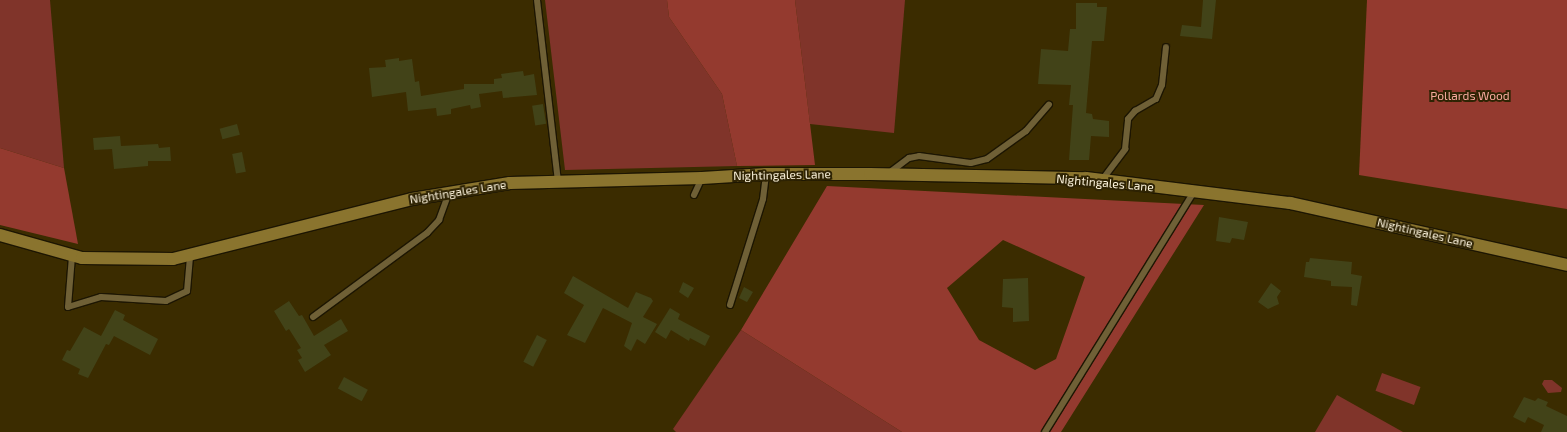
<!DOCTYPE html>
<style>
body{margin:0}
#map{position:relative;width:1567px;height:432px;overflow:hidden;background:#3b2c00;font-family:"Exo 2",sans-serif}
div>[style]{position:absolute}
.green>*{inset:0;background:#80342a;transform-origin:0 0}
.forest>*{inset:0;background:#943a2f}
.building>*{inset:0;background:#424318;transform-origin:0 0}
.roads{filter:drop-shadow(1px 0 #1d1602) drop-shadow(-1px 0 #1d1602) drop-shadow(0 1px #1d1602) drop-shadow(0 -1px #1d1602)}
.lane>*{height:6px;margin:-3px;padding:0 3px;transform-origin:3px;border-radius:3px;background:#6f6036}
.secondary>*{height:12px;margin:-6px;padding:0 6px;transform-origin:6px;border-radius:6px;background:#8a742e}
span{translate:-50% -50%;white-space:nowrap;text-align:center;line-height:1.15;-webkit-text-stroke:4px #2e2303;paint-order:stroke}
.park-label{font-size:12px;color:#f6a99d}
.street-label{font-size:12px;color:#fcf3dc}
</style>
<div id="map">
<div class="green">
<div style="clip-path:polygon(0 0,50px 0,64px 168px,0 148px)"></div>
<div style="clip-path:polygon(545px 0,667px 0,669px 17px,722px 94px,737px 166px,565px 170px)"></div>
<div style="clip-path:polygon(795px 0,905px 0,894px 133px,810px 124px)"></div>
<div style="clip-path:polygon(741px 330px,902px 432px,676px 432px,673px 429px)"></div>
<div style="left:1382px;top:373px;width:41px;height:19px;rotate:20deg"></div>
<div style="clip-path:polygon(1544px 380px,1552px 380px,1562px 388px,1561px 392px,1548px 393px,1542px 384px)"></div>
<div style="clip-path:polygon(1337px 395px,1403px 432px,1315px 432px)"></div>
</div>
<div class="forest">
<div style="clip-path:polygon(667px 0,795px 0,815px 165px,737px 166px,722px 94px,669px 17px)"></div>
<div style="clip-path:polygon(1367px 0,1567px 0,1567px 209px,1359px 175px)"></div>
<div style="clip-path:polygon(0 148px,64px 168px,78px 244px,0 225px)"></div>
<div style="clip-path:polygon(evenodd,827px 186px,1204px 205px,1061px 432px,902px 432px,741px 330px,827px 186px,1003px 240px,1085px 277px,1056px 359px,1035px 370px,979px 340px,947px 288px,1003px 240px)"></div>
</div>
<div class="building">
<div style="clip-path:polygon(1203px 0,1216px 0,1212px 39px,1180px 36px,1182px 25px,1201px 27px)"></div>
<div style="clip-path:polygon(1076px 3px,1097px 3px,1097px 7px,1107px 7px,1104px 41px,1092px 41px,1086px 113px,1092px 114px,1093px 119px,1109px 121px,1109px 137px,1091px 136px,1089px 160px,1069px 160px,1073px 105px,1069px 105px,1071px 85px,1038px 84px,1041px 49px,1068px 51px,1070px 29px,1076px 29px)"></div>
<div style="clip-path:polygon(399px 58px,399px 61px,412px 59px,415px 82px,419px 81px,421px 96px,464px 89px,464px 84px,494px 84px,494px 79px,502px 78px,501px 74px,523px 71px,524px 76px,534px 74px,537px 95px,503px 98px,502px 91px,479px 94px,481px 107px,471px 109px,470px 105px,451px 109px,451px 114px,437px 116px,436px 108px,408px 111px,406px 92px,372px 97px,369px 68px,386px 67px,385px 60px)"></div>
<div style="left:543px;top:104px;width:20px;height:11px;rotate:81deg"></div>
<div style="left:237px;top:124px;width:11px;height:18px;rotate:75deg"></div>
<div style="clip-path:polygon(120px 136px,121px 146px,158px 144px,159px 148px,170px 147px,171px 161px,148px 161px,148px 166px,114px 169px,112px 149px,94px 150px,93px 138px)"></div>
<div style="left:242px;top:152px;width:20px;height:10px;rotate:79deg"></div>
<div style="clip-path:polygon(1219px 217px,1248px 222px,1244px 240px,1232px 238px,1230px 243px,1216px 241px)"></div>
<div style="clip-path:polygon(1310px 258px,1352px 262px,1351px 274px,1362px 276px,1357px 306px,1351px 305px,1352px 287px,1331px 286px,1331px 281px,1304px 277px,1306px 262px,1309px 262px)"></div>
<div style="clip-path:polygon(573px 276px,628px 308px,636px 292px,651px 298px,653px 301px,643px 317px,657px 324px,645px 344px,637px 339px,631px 351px,624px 346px,632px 323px,603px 308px,585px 343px,567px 335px,584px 305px,564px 293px)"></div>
<div style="clip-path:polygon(1028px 278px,1029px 321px,1013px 322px,1013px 308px,1002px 307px,1003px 279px)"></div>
<div style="clip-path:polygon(683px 282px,694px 288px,688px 298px,679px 292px)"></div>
<div style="clip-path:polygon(1271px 283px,1281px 291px,1277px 297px,1279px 304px,1268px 309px,1258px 302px)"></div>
<div style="clip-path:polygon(744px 287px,753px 292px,747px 302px,739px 298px)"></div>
<div style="clip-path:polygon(289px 301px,299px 316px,302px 315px,314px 336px,341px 319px,348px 331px,324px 345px,331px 355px,305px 372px,298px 360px,302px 358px,297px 350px,301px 348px,289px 329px,286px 331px,274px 311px)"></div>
<div style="clip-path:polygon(670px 308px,680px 314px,678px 319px,710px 336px,705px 346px,690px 338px,689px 341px,671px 330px,666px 339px,655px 332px)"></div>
<div style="clip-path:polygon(115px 310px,125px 315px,123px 320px,158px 339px,150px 355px,114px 336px,109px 345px,106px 344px,88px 378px,78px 374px,80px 369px,62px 360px,67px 350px,70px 351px,84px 327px,101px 336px)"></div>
<div style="left:537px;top:335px;width:11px;height:30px;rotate:27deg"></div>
<div style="left:344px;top:377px;width:27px;height:13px;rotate:28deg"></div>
<div style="clip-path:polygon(1524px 397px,1535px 401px,1538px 398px,1548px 402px,1546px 406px,1567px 416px,1567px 432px,1541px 432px,1544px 425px,1528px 417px,1525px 423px,1513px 417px)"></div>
</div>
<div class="roads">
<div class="lane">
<div style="left:537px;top:0;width:182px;rotate:83.4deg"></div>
<div style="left:889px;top:173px;width:25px;rotate:-37deg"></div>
<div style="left:909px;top:158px;width:10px;rotate:-11deg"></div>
<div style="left:919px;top:156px;width:52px;rotate:7.7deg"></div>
<div style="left:971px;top:163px;width:16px;rotate:-14deg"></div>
<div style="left:987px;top:159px;width:48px;rotate:-35.7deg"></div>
<div style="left:1026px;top:131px;width:35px;rotate:-49deg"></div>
<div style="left:1102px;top:180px;width:39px;rotate:-53deg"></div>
<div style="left:1125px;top:149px;width:30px;rotate:-84deg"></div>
<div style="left:1128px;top:119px;width:11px;rotate:-49deg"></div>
<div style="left:1135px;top:111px;width:24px;rotate:-30deg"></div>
<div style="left:1156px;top:99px;width:15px;rotate:-67deg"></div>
<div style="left:1162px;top:85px;width:38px;rotate:-84deg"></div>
<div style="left:694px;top:195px;width:19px;rotate:-65deg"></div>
<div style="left:72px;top:256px;width:51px;rotate:94.5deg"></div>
<div style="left:68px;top:307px;width:34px;rotate:-17deg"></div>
<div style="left:101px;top:297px;width:65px;rotate:3.5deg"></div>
<div style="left:166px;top:301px;width:23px;rotate:-25deg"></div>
<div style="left:187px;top:291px;width:36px;rotate:-85deg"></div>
<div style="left:730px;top:305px;width:111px;rotate:-72.7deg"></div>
<div style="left:763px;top:199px;width:25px;rotate:-83deg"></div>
<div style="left:313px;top:317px;width:142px;rotate:-36.4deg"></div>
<div style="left:427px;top:233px;width:18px;rotate:-47deg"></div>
<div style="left:439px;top:220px;width:29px;rotate:-70deg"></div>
<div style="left:1045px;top:432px;width:282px;rotate:-58.2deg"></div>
</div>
<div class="secondary">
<div style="left:0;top:235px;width:85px;rotate:15.7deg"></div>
<div style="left:82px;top:258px;width:91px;rotate:0.6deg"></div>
<div style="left:173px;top:259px;width:246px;rotate:-14.1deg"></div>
<div style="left:412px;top:199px;width:99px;rotate:-9.3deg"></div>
<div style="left:510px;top:183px;width:192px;rotate:-1.5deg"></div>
<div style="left:702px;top:178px;width:64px;rotate:-3.6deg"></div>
<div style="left:766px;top:174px;width:104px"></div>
<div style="left:870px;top:174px;width:216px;rotate:1.1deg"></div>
<div style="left:1086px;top:178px;width:206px;rotate:7deg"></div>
<div style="left:1290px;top:203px;width:284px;rotate:12.6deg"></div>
</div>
</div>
<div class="park-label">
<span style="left:1470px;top:96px">Pollards Wood</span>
</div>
<div class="street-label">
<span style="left:782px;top:175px;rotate:-1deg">Nightingales Lane</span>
<span style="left:1105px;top:183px;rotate:5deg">Nightingales Lane</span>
<span style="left:458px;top:192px;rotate:-9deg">Nightingales Lane</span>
<span style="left:1425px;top:233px;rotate:13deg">Nightingales Lane</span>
</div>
</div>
